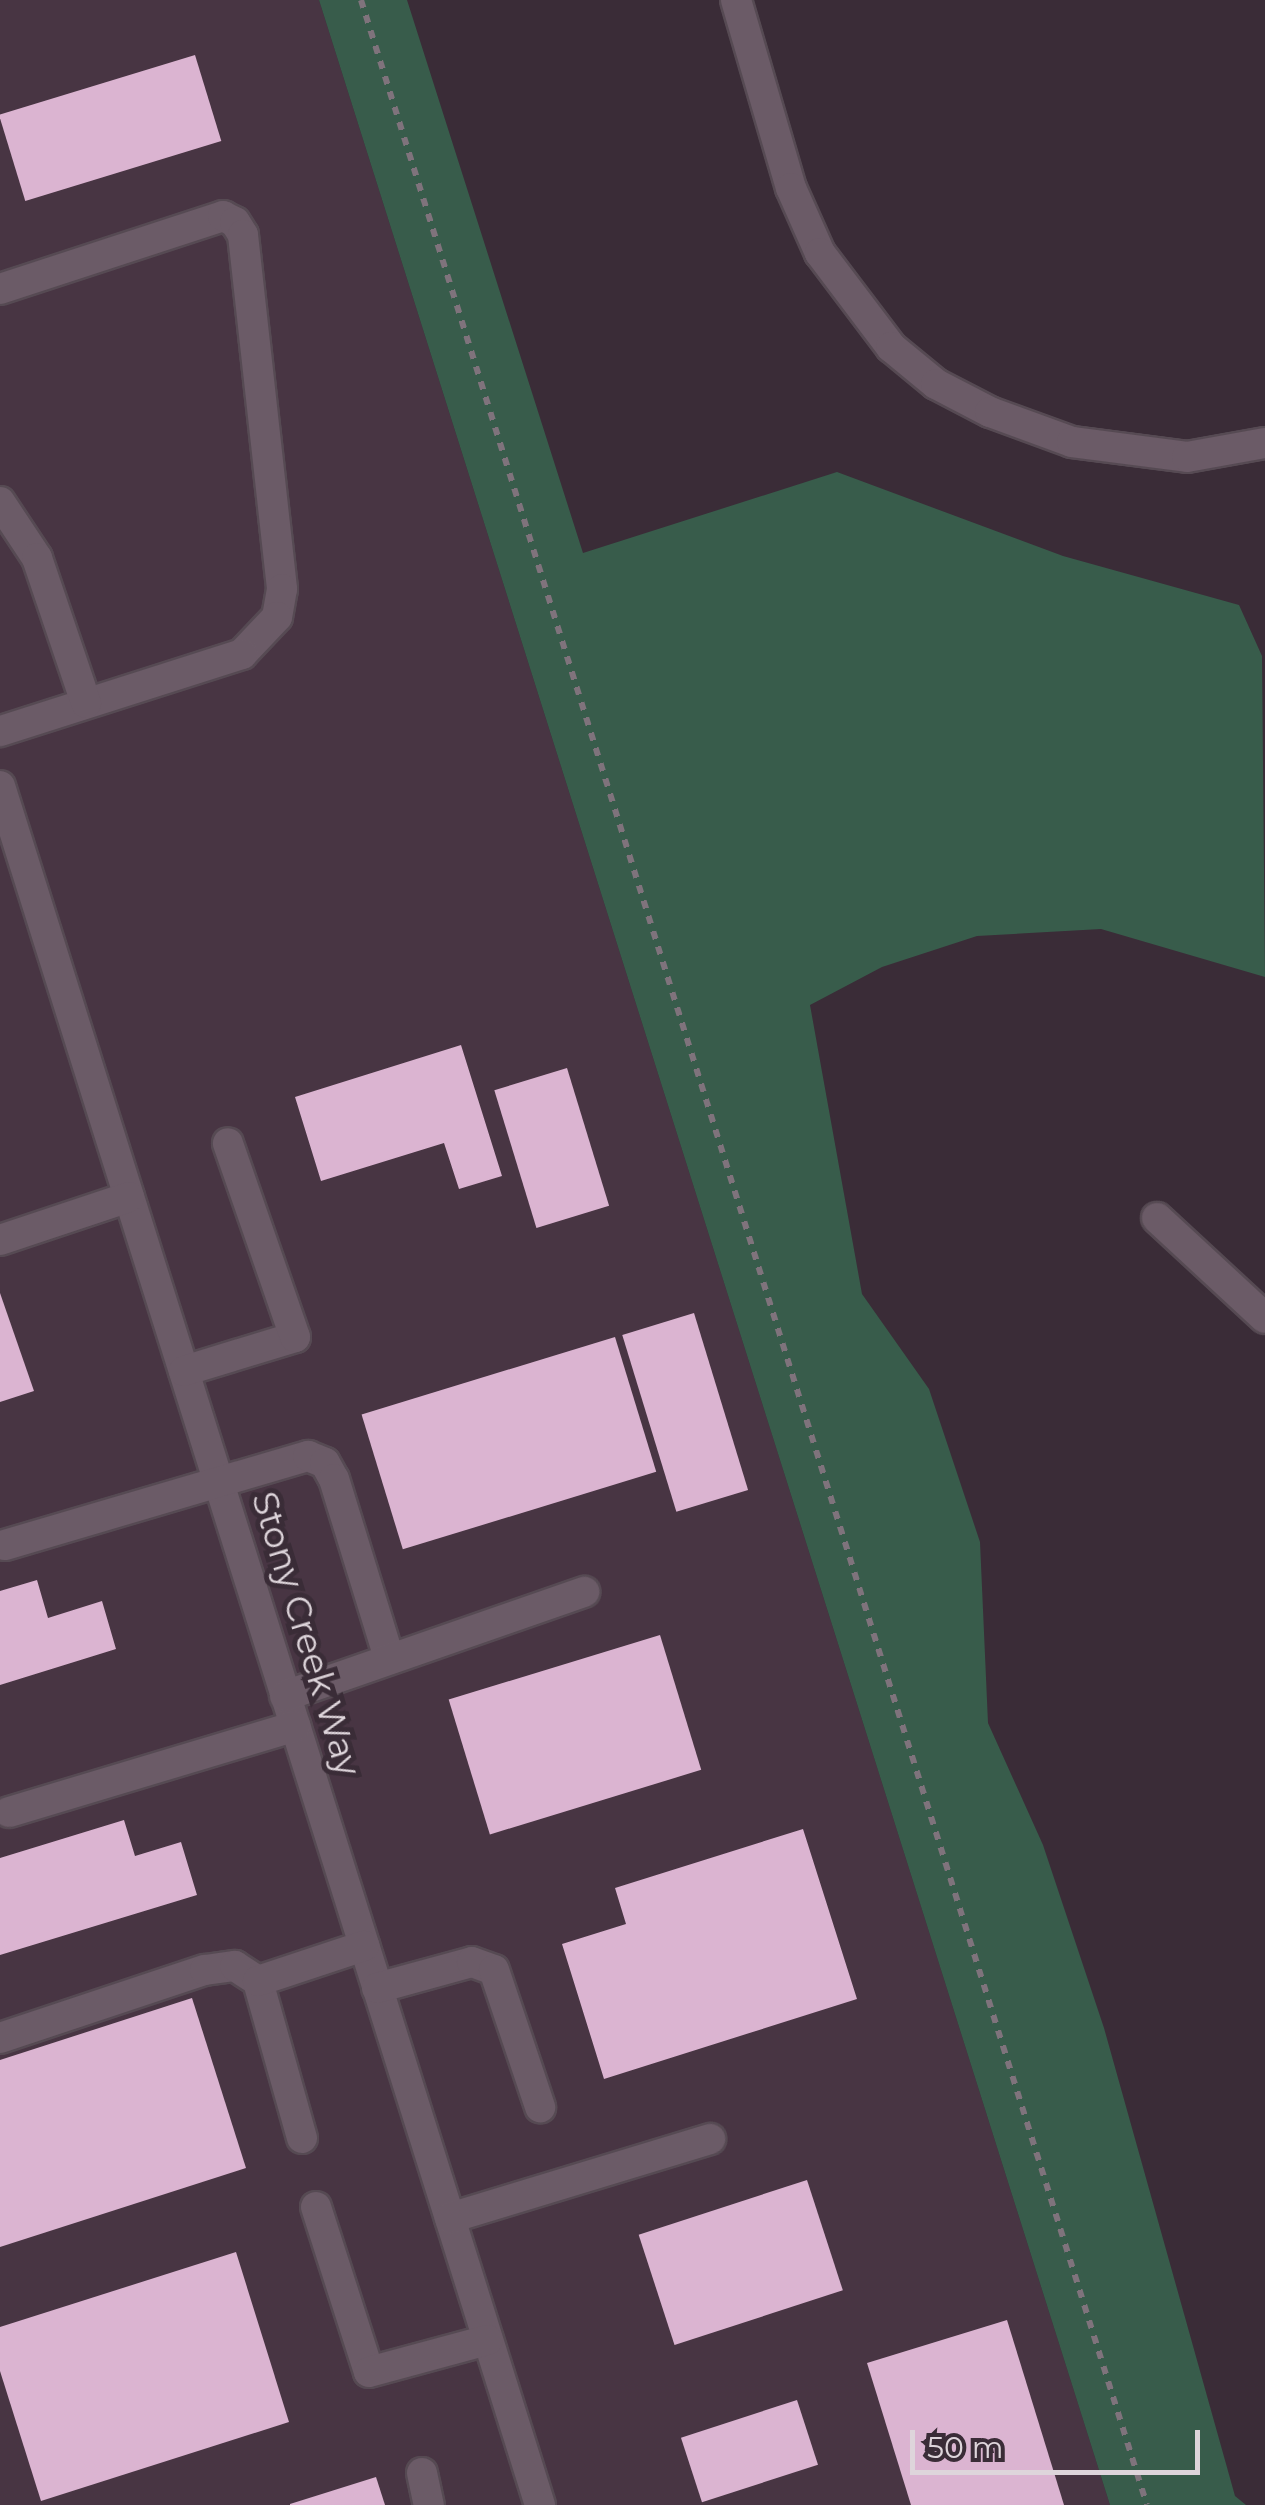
<!DOCTYPE html>
<style>
body{margin:0}
#map{position:relative;width:1265px;height:2505px;overflow:hidden;background:#3a2c37;font-family:Montserrat,sans-serif}
div>[style]{position:absolute}
.built>*{inset:0;background:#483543}
.green>*{inset:0;background:#385c4b}
.building>*{inset:0;background:#dbb4d1;transform-origin:0 0}
.path>*{height:6px;margin-top:-3px;transform-origin:0;background:repeating-linear-gradient(90deg,#7f737c 0 8px,transparent 0 16px)}
.roads{filter:drop-shadow(2px 0 #564a53) drop-shadow(-2px 0 #564a53) drop-shadow(0 2px #564a53) drop-shadow(0 -2px #564a53)}
.minor>*{height:30px;margin:-15px;padding:0 15px;transform-origin:15px;border-radius:15px;background:#6b5b67}
span{translate:-50% -50%;white-space:nowrap;text-align:center;line-height:1.15;-webkit-text-stroke:10px #3a2c37;paint-order:stroke}
.street-label{font-size:35px;color:#ded5db}
.scale{position:absolute;left:910px;top:2430px;width:290px;height:45px;box-sizing:border-box;border:5px solid #ded5db;border-top:0;padding-left:12px;font-size:30px;line-height:35px;white-space:nowrap;color:#ded5db;-webkit-text-stroke:8px #3a2c37;paint-order:stroke}
</style>
<div id="map">
<div class="built">
<div style="clip-path:polygon(0 0,319px 0,1110px 2505px,0 2505px)"></div>
</div>
<div class="green">
<div style="clip-path:polygon(319px 0,407px 0,583px 553px,837px 472px,1063px 556px,1239px 605px,1262px 656px,1265px 977px,1101px 929px,977px 936px,882px 967px,810px 1005px,862px 1294px,929px 1389px,980px 1542px,988px 1723px,1043px 1845px,1104px 2028px,1235px 2496px,1246px 2505px,1110px 2505px)"></div>
</div>
<div class="building">
<div style="left:195px;top:55px;width:90px;height:205px;rotate:73deg"></div>
<div style="clip-path:polygon(461px 1045px,502px 1176px,459px 1189px,444px 1143px,321px 1181px,295px 1097px)"></div>
<div style="left:567px;top:1068px;width:144px;height:76px;rotate:73deg"></div>
<div style="clip-path:polygon(0 1293px,34px 1391px,0 1402px)"></div>
<div style="left:694px;top:1313px;width:185px;height:75px;rotate:73deg"></div>
<div style="left:615px;top:1337px;width:141px;height:265px;rotate:73deg"></div>
<div style="clip-path:polygon(37px 1580px,48px 1618px,102px 1601px,116px 1649px,0 1685px,0 1591px)"></div>
<div style="left:660px;top:1635px;width:141px;height:221px;rotate:73deg"></div>
<div style="clip-path:polygon(124px 1820px,135px 1856px,181px 1842px,197px 1895px,0 1955px,0 1858px)"></div>
<div style="clip-path:polygon(803px 1829px,857px 1999px,604px 2079px,562px 1944px,626px 1924px,615px 1888px)"></div>
<div style="clip-path:polygon(192px 1998px,246px 2168px,0 2247px,0 2060px)"></div>
<div style="left:807px;top:2180px;width:116px;height:177px;rotate:72deg"></div>
<div style="clip-path:polygon(236px 2252px,289px 2422px,41px 2501px,0 2371px,0 2327px)"></div>
<div style="clip-path:polygon(1007px 2320px,1064px 2505px,911px 2505px,867px 2363px)"></div>
<div style="left:797px;top:2400px;width:68px;height:122px;rotate:72deg"></div>
<div style="clip-path:polygon(376px 2477px,385px 2505px,290px 2505px,290px 2504px)"></div>
</div>
<div class="path">
<div style="left:361px;top:0;width:2625px;rotate:72.58deg"></div>
</div>
<div class="roads">
<div class="minor">
<div style="left:736px;top:0;width:196px;rotate:73.7deg"></div>
<div style="left:791px;top:188px;width:71px;rotate:66deg"></div>
<div style="left:820px;top:253px;width:118px;rotate:52.9deg"></div>
<div style="left:891px;top:347px;width:58px;rotate:39.4deg"></div>
<div style="left:936px;top:384px;width:61px;rotate:27.4deg"></div>
<div style="left:990px;top:412px;width:87px;rotate:20.1deg"></div>
<div style="left:1072px;top:442px;width:116px;rotate:7.4deg"></div>
<div style="left:1187px;top:457px;width:79px;rotate:-10.2deg"></div>
<div style="left:0;top:289px;width:235px;rotate:-18.1deg"></div>
<div style="left:223px;top:216px;width:13px;rotate:27deg"></div>
<div style="left:235px;top:222px;width:15px;rotate:58deg"></div>
<div style="left:243px;top:235px;width:356px;rotate:83.7deg"></div>
<div style="left:282px;top:589px;width:28px;rotate:100deg"></div>
<div style="left:277px;top:617px;width:51px;rotate:133.4deg"></div>
<div style="left:242px;top:654px;width:254px;rotate:162.3deg"></div>
<div style="left:0;top:502px;width:67px;rotate:56.5deg"></div>
<div style="left:37px;top:558px;width:153px;rotate:71.3deg"></div>
<div style="left:0;top:786px;width:1802px;rotate:72.56deg"></div>
<div style="left:1157px;top:1218px;width:147px;rotate:42.8deg"></div>
<div style="left:0;top:1240px;width:136px;rotate:-18.4deg"></div>
<div style="left:184px;top:1371px;width:116px;rotate:-17deg"></div>
<div style="left:295px;top:1337px;width:205px;rotate:-109.1deg"></div>
<div style="left:5px;top:1545px;width:316px;rotate:-16.4deg"></div>
<div style="left:308px;top:1456px;width:18px;rotate:22deg"></div>
<div style="left:325px;top:1463px;width:18px;rotate:61deg"></div>
<div style="left:334px;top:1479px;width:187px;rotate:72.9deg"></div>
<div style="left:285px;top:1696px;width:317px;rotate:-19.2deg"></div>
<div style="left:9px;top:1812px;width:299px;rotate:-16.7deg"></div>
<div style="left:377px;top:1988px;width:98px;rotate:-15.3deg"></div>
<div style="left:472px;top:1962px;width:23px;rotate:20deg"></div>
<div style="left:494px;top:1970px;width:145px;rotate:71.4deg"></div>
<div style="left:0;top:2038px;width:216px;rotate:-18.4deg"></div>
<div style="left:205px;top:1970px;width:30px;rotate:-8deg"></div>
<div style="left:235px;top:1966px;width:27px;rotate:33deg"></div>
<div style="left:302px;top:2138px;width:163px;rotate:-105.7deg"></div>
<div style="left:258px;top:1981px;width:112px;rotate:-18.3deg"></div>
<div style="left:316px;top:2207px;width:173px;rotate:72.2deg"></div>
<div style="left:369px;top:2372px;width:123px;rotate:-15.1deg"></div>
<div style="left:450px;top:2218px;width:272px;rotate:-16.9deg"></div>
<div style="left:422px;top:2473px;width:33px;rotate:78deg"></div>
</div>
</div>
<div class="street-label">
<span style="left:306px;top:1634px;rotate:73deg">Stony Creek Way</span>
</div>
<div class="scale">50 m</div>
</div>
